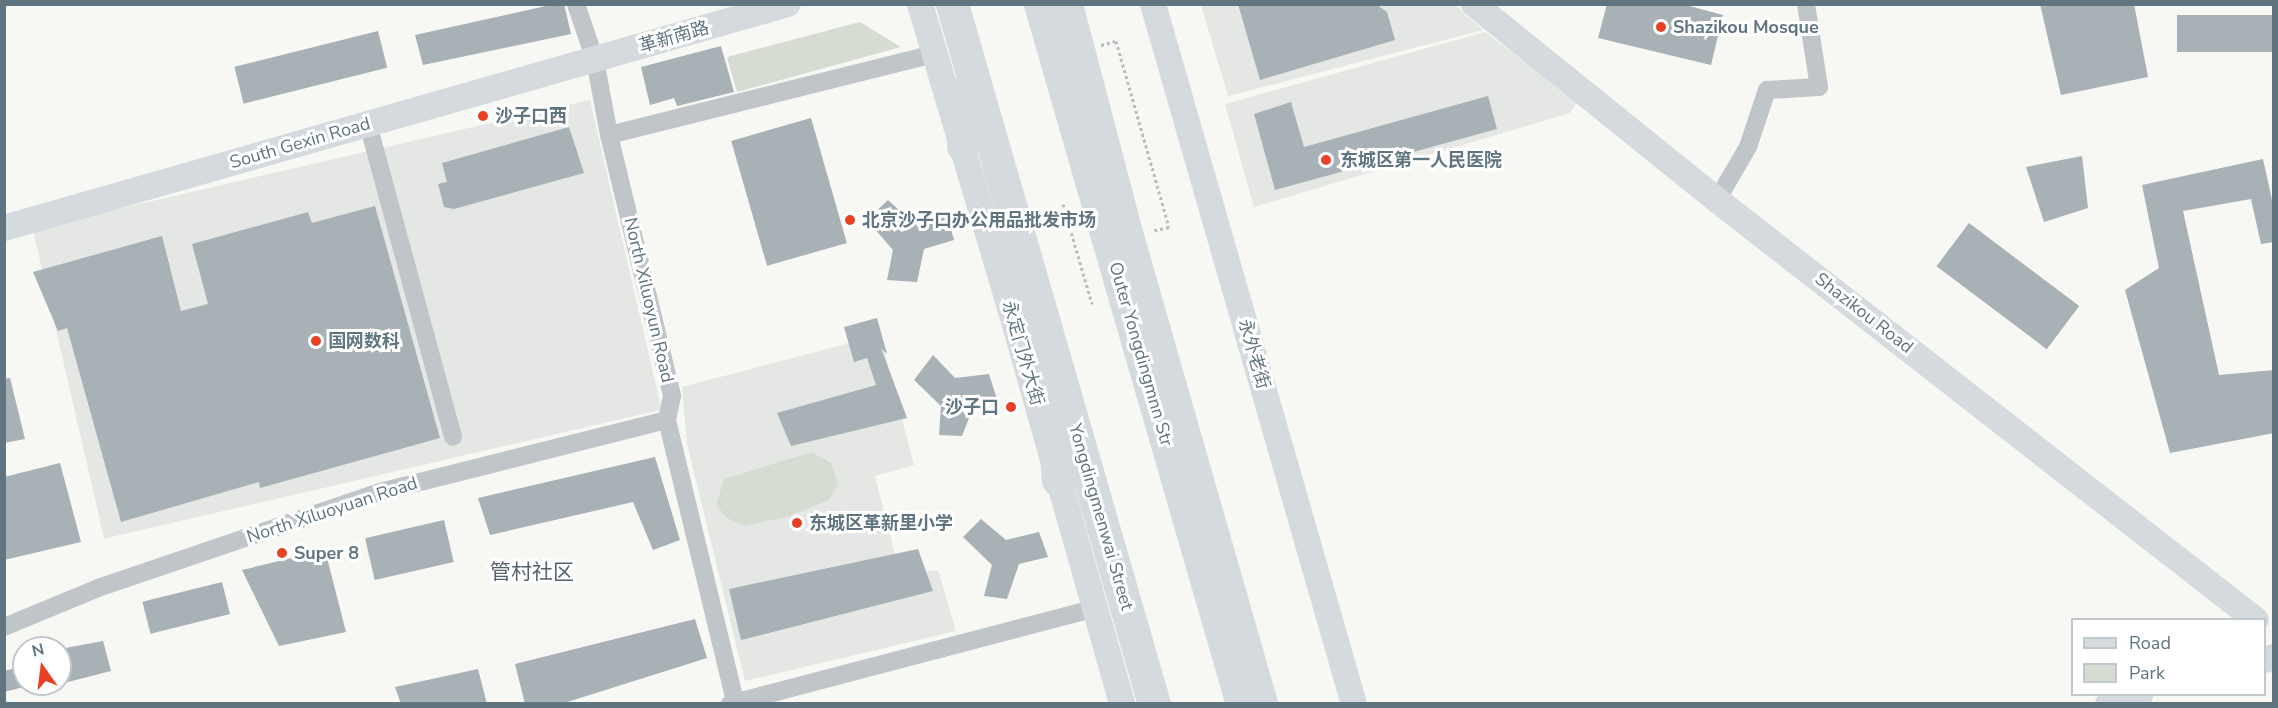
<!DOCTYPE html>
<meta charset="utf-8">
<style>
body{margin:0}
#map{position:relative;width:2278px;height:708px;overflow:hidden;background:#f7f7f4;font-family:"Nunito Sans","Noto Sans SC",sans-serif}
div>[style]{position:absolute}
.built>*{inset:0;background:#e5e7e5;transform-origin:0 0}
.green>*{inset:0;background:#d7dcd3}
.building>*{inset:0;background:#a7b1b6;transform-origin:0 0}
.path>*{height:3px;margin-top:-1.5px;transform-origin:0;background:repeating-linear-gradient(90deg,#b8bcbf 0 3px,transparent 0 6px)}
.street>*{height:18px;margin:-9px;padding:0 9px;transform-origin:9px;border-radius:9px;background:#c0c5c9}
.secondary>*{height:26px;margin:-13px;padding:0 13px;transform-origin:13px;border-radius:13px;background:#d5dade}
.highway>*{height:33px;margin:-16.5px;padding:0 16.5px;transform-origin:16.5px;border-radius:16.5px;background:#d5dade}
.dots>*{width:16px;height:16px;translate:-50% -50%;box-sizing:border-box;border:3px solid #fff;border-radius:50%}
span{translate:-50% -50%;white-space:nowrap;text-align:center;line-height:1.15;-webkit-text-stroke:6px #fff;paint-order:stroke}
.poi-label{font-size:18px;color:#617580;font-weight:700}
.left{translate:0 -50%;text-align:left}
.right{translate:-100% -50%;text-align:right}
.street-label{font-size:18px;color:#617580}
.quarter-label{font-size:21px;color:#54626b}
.frame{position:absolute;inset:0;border:6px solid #617580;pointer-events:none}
.legend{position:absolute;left:2071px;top:618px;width:195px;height:78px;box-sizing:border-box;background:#fff;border:2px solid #c0c8cc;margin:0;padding:8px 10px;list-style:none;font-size:18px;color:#617580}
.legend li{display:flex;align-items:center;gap:12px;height:30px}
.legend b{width:30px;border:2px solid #c0c8cc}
.north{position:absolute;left:12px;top:636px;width:60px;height:60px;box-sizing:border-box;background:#fff;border:2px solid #c0c8cc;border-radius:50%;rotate:346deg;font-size:16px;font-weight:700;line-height:24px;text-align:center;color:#617580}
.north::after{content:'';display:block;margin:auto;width:21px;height:27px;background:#e84123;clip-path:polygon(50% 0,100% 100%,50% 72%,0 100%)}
</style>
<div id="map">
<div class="built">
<div style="clip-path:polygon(1201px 5px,1455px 5px,1483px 30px,1228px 96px)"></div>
<div style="clip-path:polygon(1485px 32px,1578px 100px,1570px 113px,1254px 207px,1225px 104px)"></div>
<div style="left:590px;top:100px;width:318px;height:572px;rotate:77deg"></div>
<div style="clip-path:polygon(880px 335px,914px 465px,875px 476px,900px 575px,938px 570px,956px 631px,745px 681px,687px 444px,682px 387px)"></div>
</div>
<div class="green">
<div style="clip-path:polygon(860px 22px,901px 47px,737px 92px,727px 57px)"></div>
<div style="clip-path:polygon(812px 452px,831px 463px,838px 484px,829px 500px,787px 517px,743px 526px,727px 518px,716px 505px,724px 479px)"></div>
</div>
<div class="building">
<div style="clip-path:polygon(555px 4px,564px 4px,571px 34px,423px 65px,415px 35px)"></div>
<div style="clip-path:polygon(1238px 4px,1376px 4px,1387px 12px,1395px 40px,1260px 80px)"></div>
<div style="clip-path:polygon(1607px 4px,1682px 4px,1723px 15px,1711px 65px,1598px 38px)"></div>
<div style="clip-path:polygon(2040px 4px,2134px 4px,2148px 77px,2061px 95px)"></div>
<div style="left:2274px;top:15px;width:37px;height:97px;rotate:90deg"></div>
<div style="left:378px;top:31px;width:38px;height:148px;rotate:76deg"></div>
<div style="clip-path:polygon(721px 46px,734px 92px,677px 106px,674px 98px,650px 105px,641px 67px)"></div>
<div style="clip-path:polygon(1488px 96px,1497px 129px,1275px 190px,1254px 114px,1291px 102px,1304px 147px)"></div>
<div style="left:811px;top:118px;width:130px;height:83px;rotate:74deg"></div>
<div style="clip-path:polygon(569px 127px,584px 173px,454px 209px,444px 207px,438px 184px,447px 182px,442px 163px)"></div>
<div style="clip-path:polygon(2082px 156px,2088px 208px,2044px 222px,2026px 167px)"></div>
<div style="clip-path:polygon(2263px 159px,2274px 209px,2274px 242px,2261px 244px,2251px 199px,2183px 211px,2219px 375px,2274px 370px,2274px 433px,2170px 453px,2125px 290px,2159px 268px,2142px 185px)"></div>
<div style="clip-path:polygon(888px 200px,909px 219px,946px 212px,954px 240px,924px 249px,917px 282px,887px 280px,893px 250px,867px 220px)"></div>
<div style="clip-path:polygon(375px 206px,440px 438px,260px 488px,259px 482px,121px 522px,67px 328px,58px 331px,33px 272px,162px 236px,181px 311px,208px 304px,192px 244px,308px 212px,312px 223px)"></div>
<div style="left:1969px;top:223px;width:138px;height:54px;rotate:37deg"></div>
<div style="clip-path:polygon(877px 318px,887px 354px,881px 348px,907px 418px,791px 446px,777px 413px,876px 385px,867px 358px,854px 362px,844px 327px)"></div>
<div style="clip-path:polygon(933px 355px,955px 378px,989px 374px,997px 399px,974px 405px,962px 436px,939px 435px,941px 406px,914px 380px)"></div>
<div style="clip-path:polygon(10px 378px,25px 439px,4px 443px,4px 379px)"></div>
<div style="clip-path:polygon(655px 457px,680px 540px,653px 550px,633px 502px,490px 535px,478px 498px)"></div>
<div style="clip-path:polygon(60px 463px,81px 542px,4px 560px,4px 477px)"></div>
<div style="clip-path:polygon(981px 519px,1006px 540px,1039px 532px,1048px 557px,1019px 564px,1007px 599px,984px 596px,992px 565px,963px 537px)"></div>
<div style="left:444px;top:520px;width:43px;height:81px;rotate:77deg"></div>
<div style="clip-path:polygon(918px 549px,933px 591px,741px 640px,729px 589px)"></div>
<div style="clip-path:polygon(325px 550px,346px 632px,279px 646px,242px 570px)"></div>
<div style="left:222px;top:582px;width:33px;height:82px;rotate:76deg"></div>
<div style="clip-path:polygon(695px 619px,707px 658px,561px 704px,525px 704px,515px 664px)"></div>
<div style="clip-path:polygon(103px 641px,111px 671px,60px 684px,60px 649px)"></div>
<div style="clip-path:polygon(24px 666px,24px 687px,4px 692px,4px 671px)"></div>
<div style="clip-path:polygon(478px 669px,487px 704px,401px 704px,395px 687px)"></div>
</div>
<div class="path">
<div style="left:1101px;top:45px;width:16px;rotate:-15deg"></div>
<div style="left:1116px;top:41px;width:193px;rotate:74.1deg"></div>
<div style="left:1169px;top:227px;width:18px;rotate:167deg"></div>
<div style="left:1063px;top:204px;width:104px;rotate:73.8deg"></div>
</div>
<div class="street">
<div style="left:576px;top:4px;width:59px;rotate:71.3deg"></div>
<div style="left:595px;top:60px;width:76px;rotate:79.4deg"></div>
<div style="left:609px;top:135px;width:268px;rotate:76.4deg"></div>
<div style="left:672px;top:396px;width:25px;rotate:102deg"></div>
<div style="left:667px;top:420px;width:289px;rotate:76.4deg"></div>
<div style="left:368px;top:124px;width:324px;rotate:74.8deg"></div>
<div style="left:609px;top:135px;width:336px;rotate:-14deg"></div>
<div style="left:1717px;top:200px;width:61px;rotate:-59.7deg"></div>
<div style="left:1748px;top:147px;width:60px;rotate:-71.6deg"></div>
<div style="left:1767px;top:90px;width:52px;rotate:-3.3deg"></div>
<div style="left:1819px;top:87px;width:84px;rotate:-98.9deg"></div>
<div style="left:4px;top:627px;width:102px;rotate:-22.5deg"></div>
<div style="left:98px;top:588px;width:298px;rotate:-18.8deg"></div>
<div style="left:380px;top:492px;width:296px;rotate:-14.1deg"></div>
<div style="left:730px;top:704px;width:377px;rotate:-14.7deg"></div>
</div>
<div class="secondary">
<div style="left:920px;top:4px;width:313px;rotate:73.5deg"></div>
<div style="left:1009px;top:304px;width:416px;rotate:74.2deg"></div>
<div style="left:1070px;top:4px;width:240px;rotate:75.3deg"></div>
<div style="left:1131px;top:236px;width:487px;rotate:74deg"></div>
<div style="left:1153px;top:4px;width:728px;rotate:73.98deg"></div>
<div style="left:1474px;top:4px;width:312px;rotate:38.9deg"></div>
<div style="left:1717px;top:200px;width:683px;rotate:37.93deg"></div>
<div style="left:4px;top:228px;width:815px;rotate:-15.95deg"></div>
<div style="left:2264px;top:660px;width:10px;rotate:-17deg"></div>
<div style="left:2108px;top:704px;width:34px;rotate:-17deg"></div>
</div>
<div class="highway">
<div style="left:952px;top:4px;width:729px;rotate:73.9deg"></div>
<div style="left:1040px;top:4px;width:729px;rotate:73.9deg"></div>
<div style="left:963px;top:146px;width:60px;rotate:-83.3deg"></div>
<div style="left:1052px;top:395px;width:85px;rotate:86deg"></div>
</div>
<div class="dots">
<div style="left:1661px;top:27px;background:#e84123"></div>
<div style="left:483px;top:116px;background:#e84123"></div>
<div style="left:1326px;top:160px;background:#e84123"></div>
<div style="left:850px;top:220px;background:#e84123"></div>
<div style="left:316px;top:341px;background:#e84123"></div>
<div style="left:1011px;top:407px;background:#e84123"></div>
<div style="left:797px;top:523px;background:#e84123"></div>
<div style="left:282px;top:553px;background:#e84123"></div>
</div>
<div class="poi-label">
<span class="left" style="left:1673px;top:27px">Shazikou Mosque</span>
<span class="left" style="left:495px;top:116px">沙子口西</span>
<span class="left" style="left:1340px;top:160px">东城区第一人民医院</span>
<span class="left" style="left:862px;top:220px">北京沙子口办公用品批发市场</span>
<span class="left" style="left:328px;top:341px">国网数科</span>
<span class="right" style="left:999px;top:407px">沙子口</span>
<span class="left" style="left:809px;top:523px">东城区革新里小学</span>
<span class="left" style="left:294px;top:553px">Super 8</span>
</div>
<div class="street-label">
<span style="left:674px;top:37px;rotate:-16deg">革新南路</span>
<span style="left:300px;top:143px;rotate:-16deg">South Gexin Road</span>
<span style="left:649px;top:300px;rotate:77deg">North Xiluoyun Road</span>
<span style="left:1864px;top:313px;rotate:38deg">Shazikou Road</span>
<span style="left:1023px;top:353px;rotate:74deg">永定门外大街</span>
<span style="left:1141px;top:354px;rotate:74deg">Outer Yongdingmnn Str</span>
<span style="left:1254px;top:354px;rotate:74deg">永外老街</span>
<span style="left:332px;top:510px;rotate:-18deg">North Xiluoyuan Road</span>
<span style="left:1101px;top:517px;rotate:74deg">Yongdingmenwai Street</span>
</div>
<div class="quarter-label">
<span style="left:532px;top:572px">管村社区</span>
</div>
<div class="frame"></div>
<ul class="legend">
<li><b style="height:8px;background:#d5dade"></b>Road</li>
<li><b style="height:16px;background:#d7dcd3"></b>Park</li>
</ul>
<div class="north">N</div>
</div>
